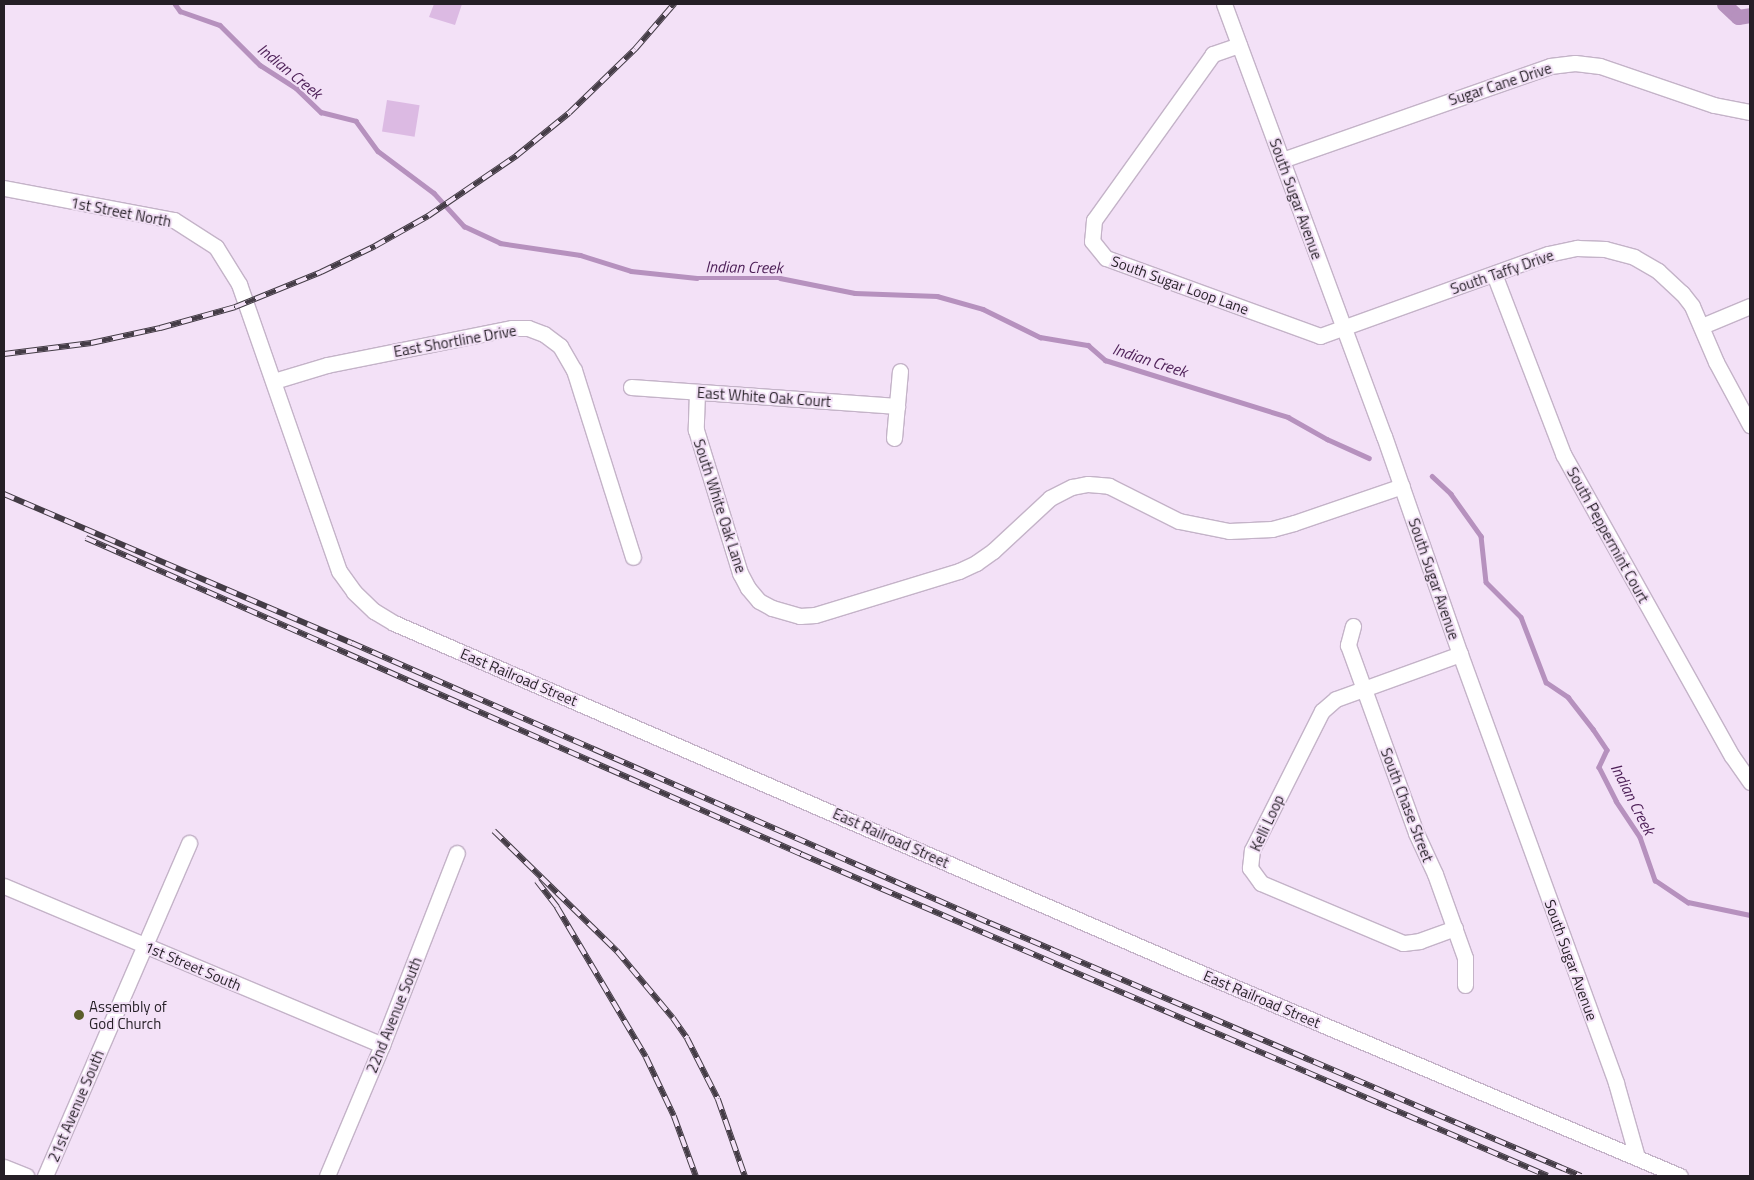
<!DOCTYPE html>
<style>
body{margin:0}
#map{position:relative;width:1754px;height:1180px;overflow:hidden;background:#f3e1f7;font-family:"Titillium Web",sans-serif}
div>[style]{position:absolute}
.green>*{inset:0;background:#dcbae3;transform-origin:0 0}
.stream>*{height:4.5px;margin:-2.25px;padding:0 2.25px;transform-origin:2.25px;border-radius:2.25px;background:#b691be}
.canal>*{height:15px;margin:-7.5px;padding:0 7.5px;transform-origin:7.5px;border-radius:7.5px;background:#b691be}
.roads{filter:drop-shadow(1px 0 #c4b3c8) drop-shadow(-1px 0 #c4b3c8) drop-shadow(0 1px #c4b3c8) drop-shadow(0 -1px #c4b3c8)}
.minor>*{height:15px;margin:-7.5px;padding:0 7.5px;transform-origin:7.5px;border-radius:7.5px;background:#fff}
.rail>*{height:5.5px;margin-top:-2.75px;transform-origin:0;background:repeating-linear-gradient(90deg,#f3e1f7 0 11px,#443c46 0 22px);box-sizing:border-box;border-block:1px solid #443c46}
.dots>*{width:14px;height:14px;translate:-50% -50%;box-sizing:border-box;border:2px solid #f3e1f7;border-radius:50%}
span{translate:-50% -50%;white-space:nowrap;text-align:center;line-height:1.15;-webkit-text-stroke:4px #f3e1f7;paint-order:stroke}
.street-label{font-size:15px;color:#251f26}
.poi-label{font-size:15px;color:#251f26}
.left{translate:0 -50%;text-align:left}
.water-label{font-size:16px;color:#4c1e56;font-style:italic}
.frame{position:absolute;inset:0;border:5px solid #251f26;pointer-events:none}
</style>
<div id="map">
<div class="green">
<div style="clip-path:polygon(434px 4px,462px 4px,455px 25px,429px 17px)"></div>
<div style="left:387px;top:100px;width:33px;height:32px;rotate:9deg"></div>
</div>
<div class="stream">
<div style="left:175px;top:4px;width:9px;rotate:54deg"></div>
<div style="left:180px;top:11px;width:42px;rotate:19.3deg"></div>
<div style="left:220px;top:25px;width:57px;rotate:45deg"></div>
<div style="left:260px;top:65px;width:43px;rotate:32.6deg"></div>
<div style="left:296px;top:88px;width:35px;rotate:44deg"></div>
<div style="left:321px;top:112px;width:36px;rotate:14deg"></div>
<div style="left:356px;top:121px;width:37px;rotate:54deg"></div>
<div style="left:378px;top:151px;width:70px;rotate:36.9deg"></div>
<div style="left:434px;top:193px;width:45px;rotate:47.7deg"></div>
<div style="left:464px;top:226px;width:40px;rotate:25deg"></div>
<div style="left:500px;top:243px;width:81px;rotate:8.5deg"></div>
<div style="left:580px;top:255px;width:53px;rotate:17.4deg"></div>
<div style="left:631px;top:271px;width:66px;rotate:6.1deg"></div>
<div style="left:697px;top:278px;width:83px"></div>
<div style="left:780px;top:278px;width:76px;rotate:11.3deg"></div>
<div style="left:855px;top:293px;width:82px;rotate:2.1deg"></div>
<div style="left:937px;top:296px;width:48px;rotate:15.8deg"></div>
<div style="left:983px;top:309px;width:64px;rotate:26.2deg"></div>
<div style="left:1040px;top:337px;width:49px;rotate:9.5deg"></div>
<div style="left:1088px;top:345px;width:23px;rotate:41deg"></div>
<div style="left:1105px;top:360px;width:192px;rotate:17.3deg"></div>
<div style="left:1288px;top:417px;width:45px;rotate:29.4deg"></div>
<div style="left:1327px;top:439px;width:46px;rotate:24.3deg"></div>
<div style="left:1432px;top:476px;width:26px;rotate:43deg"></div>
<div style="left:1451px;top:494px;width:52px;rotate:54.5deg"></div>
<div style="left:1481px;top:536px;width:46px;rotate:83.8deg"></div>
<div style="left:1486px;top:582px;width:49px;rotate:45deg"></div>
<div style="left:1521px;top:617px;width:70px;rotate:69deg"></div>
<div style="left:1546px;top:682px;width:27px;rotate:34deg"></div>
<div style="left:1568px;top:697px;width:41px;rotate:52deg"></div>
<div style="left:1593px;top:729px;width:25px;rotate:56deg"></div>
<div style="left:1607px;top:750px;width:19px;rotate:115deg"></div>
<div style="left:1599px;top:767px;width:38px;rotate:63deg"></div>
<div style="left:1616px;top:801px;width:43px;rotate:56.3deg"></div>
<div style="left:1640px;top:837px;width:46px;rotate:70.8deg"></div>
<div style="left:1655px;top:880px;width:40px;rotate:34deg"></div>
<div style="left:1688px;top:902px;width:63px;rotate:11.8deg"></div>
</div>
<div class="canal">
<div style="left:1724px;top:4px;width:19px;rotate:43deg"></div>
<div style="left:1738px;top:17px;width:12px;rotate:-9deg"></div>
</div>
<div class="roads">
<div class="minor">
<div style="left:1224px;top:4px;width:461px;rotate:69.7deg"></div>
<div style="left:1384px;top:436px;width:231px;rotate:70.8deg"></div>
<div style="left:1460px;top:654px;width:456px;rotate:70deg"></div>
<div style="left:1616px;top:1083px;width:77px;rotate:74.2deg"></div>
<div style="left:1239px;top:45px;width:28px;rotate:161deg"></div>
<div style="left:1213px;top:54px;width:204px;rotate:125.6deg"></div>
<div style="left:1094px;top:220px;width:21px;rotate:95deg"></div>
<div style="left:1092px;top:241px;width:22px;rotate:51deg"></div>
<div style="left:1106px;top:258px;width:228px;rotate:20deg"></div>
<div style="left:1320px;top:336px;width:242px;rotate:-19.8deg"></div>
<div style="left:1548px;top:254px;width:30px;rotate:-12deg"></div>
<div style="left:1577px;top:248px;width:28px;rotate:2deg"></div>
<div style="left:1605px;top:249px;width:30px;rotate:15deg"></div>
<div style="left:1634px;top:257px;width:28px;rotate:30deg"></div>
<div style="left:1658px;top:271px;width:33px;rotate:43deg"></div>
<div style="left:1682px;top:293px;width:16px;rotate:52deg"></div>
<div style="left:1692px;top:306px;width:61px;rotate:66.8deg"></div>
<div style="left:1716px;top:362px;width:72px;rotate:61.6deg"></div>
<div style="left:1282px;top:160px;width:284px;rotate:-19.3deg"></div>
<div style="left:1550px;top:66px;width:25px;rotate:-7deg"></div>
<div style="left:1575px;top:63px;width:25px;rotate:7deg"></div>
<div style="left:1600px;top:66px;width:120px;rotate:18.9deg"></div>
<div style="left:1714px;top:105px;width:37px;rotate:11deg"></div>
<div style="left:4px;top:188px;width:173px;rotate:10.7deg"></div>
<div style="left:174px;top:220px;width:50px;rotate:32.7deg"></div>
<div style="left:216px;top:247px;width:44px;rotate:58.1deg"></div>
<div style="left:239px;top:284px;width:304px;rotate:70.8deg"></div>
<div style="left:339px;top:571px;width:26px;rotate:54deg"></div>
<div style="left:354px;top:592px;width:28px;rotate:44deg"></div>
<div style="left:374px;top:611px;width:23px;rotate:31deg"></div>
<div style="left:394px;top:623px;width:867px;rotate:23.46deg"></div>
<div style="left:1189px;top:968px;width:533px;rotate:22.96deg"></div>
<div style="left:1494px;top:274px;width:193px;rotate:69deg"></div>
<div style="left:1563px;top:454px;width:346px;rotate:60.8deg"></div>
<div style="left:1732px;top:756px;width:32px;rotate:55deg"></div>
<div style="left:1702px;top:326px;width:52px;rotate:-22.6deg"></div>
<div style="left:274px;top:381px;width:55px;rotate:-16.8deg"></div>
<div style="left:327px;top:365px;width:189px;rotate:-11.3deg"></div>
<div style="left:512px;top:328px;width:16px"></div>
<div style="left:528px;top:328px;width:17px;rotate:21deg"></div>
<div style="left:544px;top:334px;width:20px;rotate:37deg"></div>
<div style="left:560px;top:346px;width:28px;rotate:60deg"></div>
<div style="left:574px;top:370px;width:196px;rotate:72.5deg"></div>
<div style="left:631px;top:387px;width:267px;rotate:4.1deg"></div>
<div style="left:697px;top:392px;width:38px;rotate:92deg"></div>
<div style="left:696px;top:430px;width:150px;rotate:72.9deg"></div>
<div style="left:740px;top:573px;width:17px;rotate:62deg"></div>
<div style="left:748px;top:588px;width:17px;rotate:50deg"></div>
<div style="left:759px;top:601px;width:15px;rotate:28deg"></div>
<div style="left:772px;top:608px;width:29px;rotate:16deg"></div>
<div style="left:800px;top:616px;width:15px;rotate:-4deg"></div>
<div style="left:815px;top:615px;width:151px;rotate:-17deg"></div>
<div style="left:959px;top:571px;width:19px;rotate:-25deg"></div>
<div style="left:976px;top:563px;width:21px;rotate:-35deg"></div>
<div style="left:993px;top:551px;width:78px;rotate:-42.9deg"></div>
<div style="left:1050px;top:498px;width:25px;rotate:-27deg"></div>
<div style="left:1072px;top:487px;width:16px;rotate:-11deg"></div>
<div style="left:1088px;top:484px;width:21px;rotate:5deg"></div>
<div style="left:1109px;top:486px;width:78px;rotate:26.6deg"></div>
<div style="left:1179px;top:521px;width:51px;rotate:11.3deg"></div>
<div style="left:1229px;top:531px;width:43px;rotate:-2.7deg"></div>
<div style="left:1272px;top:529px;width:23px;rotate:-15deg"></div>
<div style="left:1294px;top:523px;width:114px;rotate:-18.9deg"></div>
<div style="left:894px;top:438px;width:67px;rotate:-84.9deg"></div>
<div style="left:1353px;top:626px;width:20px;rotate:105deg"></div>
<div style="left:1348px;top:645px;width:200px;rotate:70.1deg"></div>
<div style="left:1416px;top:833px;width:45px;rotate:65.1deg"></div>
<div style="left:1435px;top:874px;width:89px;rotate:70.3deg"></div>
<div style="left:1465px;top:958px;width:27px;rotate:90deg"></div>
<div style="left:4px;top:886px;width:410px;rotate:22.8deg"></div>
<div style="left:1455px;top:928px;width:37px;rotate:160deg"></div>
<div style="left:1420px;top:941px;width:17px;rotate:173deg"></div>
<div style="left:1403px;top:943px;width:154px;rotate:-157.1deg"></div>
<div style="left:1261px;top:883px;width:19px;rotate:-126deg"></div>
<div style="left:1250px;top:868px;width:18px;rotate:-84deg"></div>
<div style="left:1252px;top:850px;width:156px;rotate:-63.3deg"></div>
<div style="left:1322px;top:711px;width:18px;rotate:-41deg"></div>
<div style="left:1336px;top:699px;width:132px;rotate:-19.9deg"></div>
<div style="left:4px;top:1167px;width:24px;rotate:22deg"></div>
<div style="left:45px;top:1176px;width:363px;rotate:-66.6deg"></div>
<div style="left:327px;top:1176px;width:142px;rotate:-67.2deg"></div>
<div style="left:382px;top:1045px;width:206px;rotate:-68.7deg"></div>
</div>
</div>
<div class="rail">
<div style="left:4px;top:354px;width:88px;rotate:-7.2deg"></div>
<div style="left:91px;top:343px;width:71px;rotate:-12.3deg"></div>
<div style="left:160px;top:328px;width:78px;rotate:-15.6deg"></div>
<div style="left:235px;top:307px;width:93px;rotate:-22.1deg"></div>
<div style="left:321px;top:272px;width:60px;rotate:-25.7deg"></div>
<div style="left:375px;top:246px;width:61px;rotate:-29.5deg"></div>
<div style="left:428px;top:216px;width:107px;rotate:-34.3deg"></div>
<div style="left:516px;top:156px;width:68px;rotate:-39.1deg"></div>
<div style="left:569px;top:113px;width:92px;rotate:-44.1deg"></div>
<div style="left:635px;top:49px;width:60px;rotate:-49.1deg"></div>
<div style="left:4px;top:494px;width:379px;rotate:23.2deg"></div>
<div style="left:352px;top:643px;width:697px;rotate:23.7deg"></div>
<div style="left:990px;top:923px;width:643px;rotate:23.18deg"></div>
<div style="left:86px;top:538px;width:782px;rotate:23.84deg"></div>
<div style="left:801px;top:854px;width:813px;rotate:23.32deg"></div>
<div style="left:494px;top:831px;width:172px;rotate:44.3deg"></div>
<div style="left:617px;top:951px;width:87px;rotate:50.1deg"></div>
<div style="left:673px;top:1018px;width:24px;rotate:55deg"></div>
<div style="left:687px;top:1038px;width:68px;rotate:63.1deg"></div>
<div style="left:718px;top:1099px;width:82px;rotate:70.7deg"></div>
<div style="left:537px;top:881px;width:33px;rotate:52deg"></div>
<div style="left:557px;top:907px;width:174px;rotate:59.3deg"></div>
<div style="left:646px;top:1057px;width:65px;rotate:64.6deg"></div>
<div style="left:674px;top:1116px;width:64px;rotate:69.9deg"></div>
</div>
<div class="dots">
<div style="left:79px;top:1015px;background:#5b5d2a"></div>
</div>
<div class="street-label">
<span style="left:1500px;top:84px;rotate:-18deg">Sugar Cane Drive</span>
<span style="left:1296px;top:199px;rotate:70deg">South Sugar Avenue</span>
<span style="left:121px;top:212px;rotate:11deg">1st Street North</span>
<span style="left:1502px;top:272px;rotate:-19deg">South Taffy Drive</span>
<span style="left:1180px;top:285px;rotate:20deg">South Sugar Loop Lane</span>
<span style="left:455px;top:341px;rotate:-10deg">East Shortline Drive</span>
<span style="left:764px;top:397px;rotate:4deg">East White Oak Court</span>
<span style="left:720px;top:506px;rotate:72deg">South White Oak Lane</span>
<span style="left:1608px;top:535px;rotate:61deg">South Peppermint Court</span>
<span style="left:1434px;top:579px;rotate:71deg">South Sugar Avenue</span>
<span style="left:519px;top:677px;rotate:23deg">East Railroad Street</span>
<span style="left:1407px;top:805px;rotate:69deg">South Chase Street</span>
<span style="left:1267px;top:823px;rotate:-65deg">Kelli Loop</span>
<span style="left:891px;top:838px;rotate:24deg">East Railroad Street</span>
<span style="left:1571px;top:960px;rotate:70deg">South Sugar Avenue</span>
<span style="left:193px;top:966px;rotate:23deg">1st Street South</span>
<span style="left:1262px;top:999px;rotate:23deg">East Railroad Street</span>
<span style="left:394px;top:1015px;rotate:-68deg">22nd Avenue South</span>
<span style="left:76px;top:1106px;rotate:-67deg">21st Avenue South</span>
</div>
<div class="poi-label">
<span class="left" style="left:89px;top:1015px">Assembly of<br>God Church</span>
</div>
<div class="water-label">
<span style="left:290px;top:71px;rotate:39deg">Indian Creek</span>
<span style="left:744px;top:267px;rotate:1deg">Indian Creek</span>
<span style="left:1150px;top:360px;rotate:18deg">Indian Creek</span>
<span style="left:1633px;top:799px;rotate:63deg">Indian Creek</span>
</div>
<div class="frame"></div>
</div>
